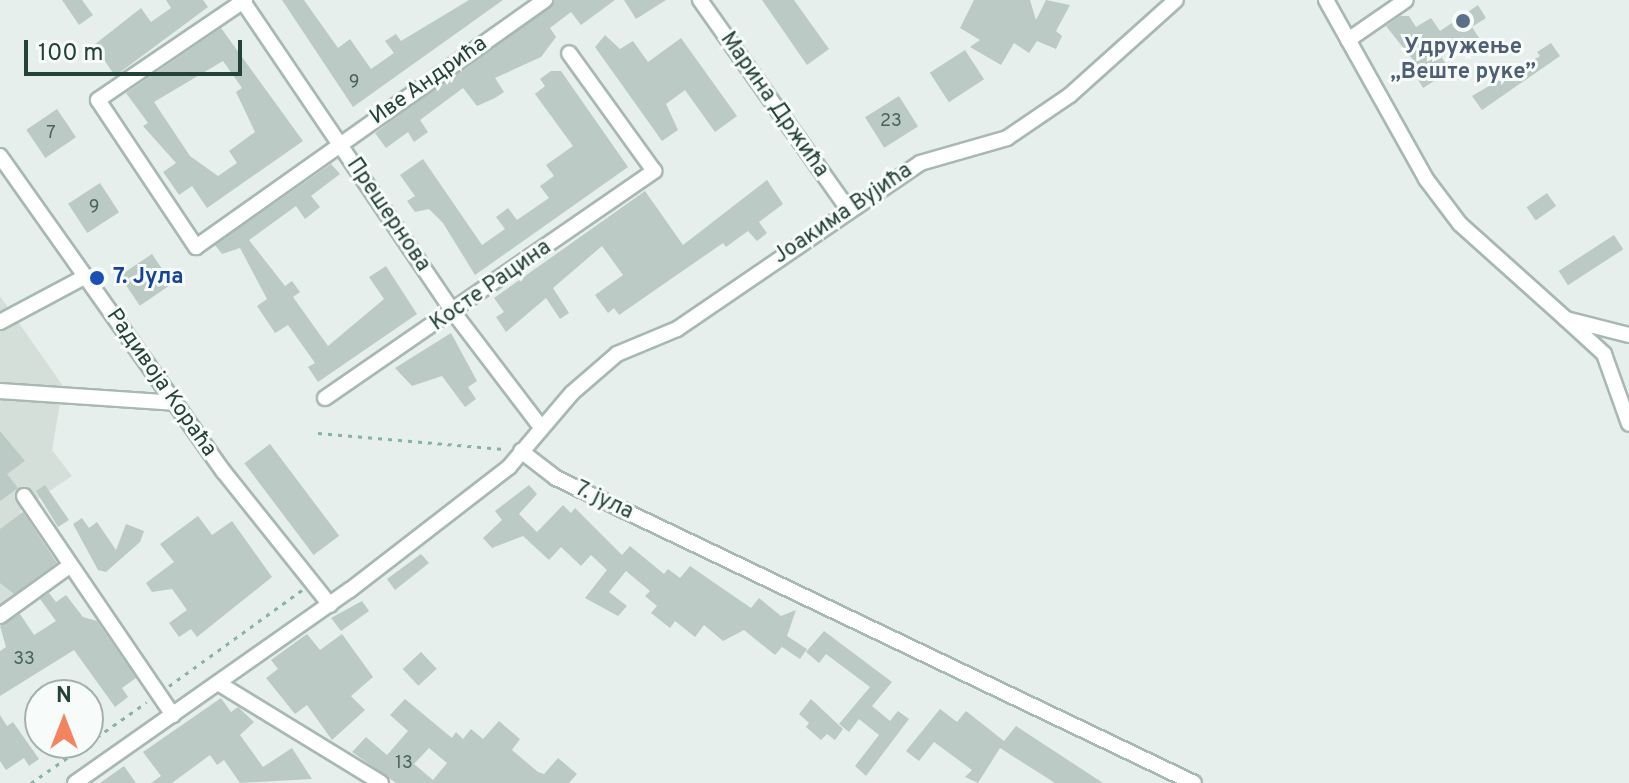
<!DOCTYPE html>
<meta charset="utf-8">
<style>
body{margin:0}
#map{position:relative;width:1629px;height:783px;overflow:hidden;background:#e6efeb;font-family:Overpass,sans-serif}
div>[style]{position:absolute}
.built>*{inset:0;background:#d4dfda}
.building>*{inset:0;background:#bbcac4;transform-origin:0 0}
.path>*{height:3px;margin-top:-1.5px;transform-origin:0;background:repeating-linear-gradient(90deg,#86b3a5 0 4px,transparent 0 10px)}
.roads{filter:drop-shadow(2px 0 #a8b8b2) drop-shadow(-2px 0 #a8b8b2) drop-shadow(0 2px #a8b8b2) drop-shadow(0 -2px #a8b8b2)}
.minor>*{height:14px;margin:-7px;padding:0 7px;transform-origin:7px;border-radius:7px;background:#fff}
.dots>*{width:22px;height:22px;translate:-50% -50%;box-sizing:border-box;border:4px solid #f7fbf9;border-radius:50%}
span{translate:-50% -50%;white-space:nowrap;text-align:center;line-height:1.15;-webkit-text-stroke:6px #f7fbf9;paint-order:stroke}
.number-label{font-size:18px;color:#4a645c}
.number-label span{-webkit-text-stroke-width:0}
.service-label{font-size:22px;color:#4e5e75;font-weight:700}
.street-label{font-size:22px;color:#24423a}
.transit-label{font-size:22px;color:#164399;font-weight:700}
.left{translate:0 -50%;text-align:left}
.north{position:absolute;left:24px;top:679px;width:80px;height:80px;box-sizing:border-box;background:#f7fbf9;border:2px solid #a3b1ad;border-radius:50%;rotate:0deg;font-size:22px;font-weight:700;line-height:32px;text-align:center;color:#24423a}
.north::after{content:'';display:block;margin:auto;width:28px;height:36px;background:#f4845f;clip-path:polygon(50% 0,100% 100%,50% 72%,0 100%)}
.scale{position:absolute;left:24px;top:40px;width:218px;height:36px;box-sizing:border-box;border:4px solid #24423a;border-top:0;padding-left:10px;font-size:24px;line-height:28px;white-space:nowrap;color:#24423a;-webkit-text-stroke:6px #f7fbf9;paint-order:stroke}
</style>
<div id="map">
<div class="built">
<div style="clip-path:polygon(0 296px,63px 386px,52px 450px,72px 476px,20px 511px,54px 572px,0 608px)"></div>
</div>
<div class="building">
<div style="clip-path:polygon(62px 0,82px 0,93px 15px,79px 25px)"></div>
<div style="clip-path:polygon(166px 0,203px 0,208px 7px,115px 76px,94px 45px,141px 8px,151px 22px,171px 8px)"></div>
<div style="clip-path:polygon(282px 0,304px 0,338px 48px,350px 39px,371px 69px,394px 53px,385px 41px,396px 34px,401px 41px,469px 0,503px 0,353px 107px)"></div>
<div style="clip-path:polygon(555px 0,615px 0,581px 25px,571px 12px,550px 28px,556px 37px,541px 57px,495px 78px,504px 92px,495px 98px,477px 106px,463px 88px,420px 120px,428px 132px,414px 142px,408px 132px,386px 148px,375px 133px)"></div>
<div style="clip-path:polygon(624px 0,666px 0,636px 19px)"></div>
<div style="clip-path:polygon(762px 0,794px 0,829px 49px,807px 65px)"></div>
<div style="clip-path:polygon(974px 0,1030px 0,1036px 20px,1046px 0,1070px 5px,1056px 31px,1062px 36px,1056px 49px,1037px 41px,1029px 53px,1014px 43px,1001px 65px,970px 47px,980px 40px,960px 28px)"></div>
<div style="clip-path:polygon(1478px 5px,1486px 18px,1472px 27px,1479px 38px,1468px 45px,1463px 37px,1439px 53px,1450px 71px,1423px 88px,1408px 63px,1413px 60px,1386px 26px,1400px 16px,1409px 16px,1416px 27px,1431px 18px,1440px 31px)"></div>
<div style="clip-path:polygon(evenodd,221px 28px,303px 141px,207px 208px,192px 186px,179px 195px,173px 186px,163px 172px,176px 163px,143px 126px,148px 123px,126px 93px,221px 28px,223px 61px,242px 88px,236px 92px,255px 132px,229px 151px,237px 163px,218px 176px,190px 156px,154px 102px,223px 61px)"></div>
<div style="clip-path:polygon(605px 35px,620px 49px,633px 41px,648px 62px,681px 38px,737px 116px,715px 132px,685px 90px,666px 104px,678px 130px,662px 141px,595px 47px)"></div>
<div style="clip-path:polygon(1551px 43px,1560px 56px,1482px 110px,1472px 96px,1540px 56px,1537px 52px)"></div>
<div style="left:965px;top:50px;width:35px;height:42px;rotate:57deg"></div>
<div style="clip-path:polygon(551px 71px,561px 71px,628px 167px,475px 275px,443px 223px,429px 209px,415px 212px,407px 201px,415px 196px,400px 175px,423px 159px,482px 245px,505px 229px,496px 217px,508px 208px,517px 220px,549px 198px,540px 186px,554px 176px,546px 165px,573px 146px,535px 94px,545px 86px,540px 79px)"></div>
<div style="left:899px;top:96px;width:36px;height:40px;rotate:58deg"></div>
<div style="left:57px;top:109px;width:34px;height:37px;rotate:56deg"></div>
<div style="clip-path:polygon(331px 164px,340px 174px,311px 196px,320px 207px,305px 219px,296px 206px,249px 240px,285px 286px,292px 281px,300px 292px,293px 297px,328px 346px,384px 299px,369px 277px,386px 266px,417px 314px,318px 382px,308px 367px,315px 363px,288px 325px,275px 333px,257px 306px,267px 299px,240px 248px,222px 254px,215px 245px)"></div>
<div style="clip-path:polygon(767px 180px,783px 204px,759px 222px,767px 233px,757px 241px,748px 231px,726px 247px,723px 243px,619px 315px,614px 308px,608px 313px,595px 295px,623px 275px,602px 246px,553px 288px,569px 313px,560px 319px,546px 298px,506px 332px,496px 317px,504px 312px,494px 298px,645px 191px,683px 245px)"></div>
<div style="left:100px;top:183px;width:35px;height:38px;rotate:57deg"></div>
<div style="left:1547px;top:193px;width:16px;height:25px;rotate:55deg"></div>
<div style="left:1614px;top:235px;width:17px;height:66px;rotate:57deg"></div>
<div style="left:152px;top:254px;width:36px;height:39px;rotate:56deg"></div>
<div style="clip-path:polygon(451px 333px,477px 381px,468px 387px,476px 399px,465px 407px,442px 376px,412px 386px,395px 368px)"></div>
<div style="clip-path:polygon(0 431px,25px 461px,7px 474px,18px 488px,0 501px)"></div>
<div style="left:270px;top:444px;width:115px;height:32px;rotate:53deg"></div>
<div style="clip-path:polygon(45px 485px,69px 520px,58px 527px,36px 491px)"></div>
<div style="clip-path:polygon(529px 485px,537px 494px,519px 514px,537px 532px,563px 505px,571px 513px,575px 508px,622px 555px,630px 546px,664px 574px,668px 569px,680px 578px,690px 566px,751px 608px,759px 598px,781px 616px,796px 610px,787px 636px,807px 649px,800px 659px,782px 647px,775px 655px,744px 630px,723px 641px,704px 625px,695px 637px,675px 621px,670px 628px,651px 613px,657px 606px,645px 596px,650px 591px,626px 571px,609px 592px,627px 606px,618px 616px,585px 598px,607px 570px,591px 555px,581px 566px,561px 547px,549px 560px,523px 536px,492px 548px,483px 538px,502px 520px,495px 511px)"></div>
<div style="clip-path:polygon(23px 512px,57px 563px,14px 594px,0 583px,0 529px)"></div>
<div style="clip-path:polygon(198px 516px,212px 535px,232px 521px,272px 577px,197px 637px,191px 629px,179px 637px,169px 623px,187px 610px,172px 589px,152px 592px,146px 583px,174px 562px,160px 544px)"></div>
<div style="clip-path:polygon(82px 518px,89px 528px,97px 522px,116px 550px,126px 524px,144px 531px,140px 542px,106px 572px,98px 570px,73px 524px)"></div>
<div style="clip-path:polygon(421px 554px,429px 563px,395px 590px,387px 579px)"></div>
<div style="clip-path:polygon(49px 593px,56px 602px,66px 595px,83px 617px,97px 621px,136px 678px,122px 688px,128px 697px,115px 707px,74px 650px,0 696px,0 651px,6px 647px,0 626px,20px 614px,34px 635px,56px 621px,40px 599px)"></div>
<div style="clip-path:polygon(362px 601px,369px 611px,341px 631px,331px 618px)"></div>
<div style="clip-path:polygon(824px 631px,892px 682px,872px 706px,890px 721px,898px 711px,909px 719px,866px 776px,855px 766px,879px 735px,859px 719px,849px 732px,839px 724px,870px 687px,826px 654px,819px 663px,806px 652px)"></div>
<div style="clip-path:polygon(307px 634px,320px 650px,342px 634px,373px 677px,351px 696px,365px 710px,332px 740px,307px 705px,295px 714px,266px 678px,278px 669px,271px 660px)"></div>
<div style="left:421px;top:652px;width:23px;height:25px;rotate:47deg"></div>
<div style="clip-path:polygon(221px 698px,231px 712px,238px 707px,254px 722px,240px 735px,263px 767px,292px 748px,312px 779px,240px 783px,224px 760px,217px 765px,210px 755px,172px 783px,151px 783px,161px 776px,143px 752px)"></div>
<div style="clip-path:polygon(evenodd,405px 699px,452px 738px,456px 732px,463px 739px,471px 729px,483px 739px,499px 721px,520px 739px,512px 750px,538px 772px,544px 774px,558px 758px,577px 774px,569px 783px,396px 783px,352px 752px,366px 737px,387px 755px,408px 731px,390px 715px,405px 699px,429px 748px,447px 763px,433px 780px,414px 764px,429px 748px)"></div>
<div style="clip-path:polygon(811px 699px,843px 729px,835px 740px,827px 734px,821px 740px,806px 727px,809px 723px,799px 714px)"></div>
<div style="clip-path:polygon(940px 709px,957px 722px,966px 711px,1004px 741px,1016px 726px,1103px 783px,1055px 783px,1000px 748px,978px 783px,965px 777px,972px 770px,934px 742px,919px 761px,906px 751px)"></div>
<div style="clip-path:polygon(0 715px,7px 726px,13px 722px,39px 759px,29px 766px,24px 758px,6px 770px,0 761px)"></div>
<div style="clip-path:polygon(124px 766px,136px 783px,100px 783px)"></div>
</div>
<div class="path">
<div style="left:318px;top:433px;width:189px;rotate:4.9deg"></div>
<div style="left:169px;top:686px;width:164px;rotate:-35.8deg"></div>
<div style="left:31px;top:783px;width:141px;rotate:-34.9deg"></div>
</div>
<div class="roads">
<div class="minor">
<div style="left:242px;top:0;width:378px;rotate:55.9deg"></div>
<div style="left:454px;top:313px;width:142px;rotate:52.7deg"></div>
<div style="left:245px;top:0;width:178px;rotate:145.8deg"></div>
<div style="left:98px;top:100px;width:177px;rotate:56.3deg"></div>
<div style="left:196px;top:247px;width:428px;rotate:-35.3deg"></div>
<div style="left:700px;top:0;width:256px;rotate:54.7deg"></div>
<div style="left:1326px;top:0;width:205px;rotate:60.8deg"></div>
<div style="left:1426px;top:179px;width:56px;rotate:52.9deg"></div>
<div style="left:1460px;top:224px;width:142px;rotate:41.9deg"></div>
<div style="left:1566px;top:319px;width:65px;rotate:14.3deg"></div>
<div style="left:1348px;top:40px;width:70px;rotate:-34.6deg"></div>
<div style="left:0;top:156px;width:387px;rotate:54.7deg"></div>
<div style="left:224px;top:472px;width:170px;rotate:51.4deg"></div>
<div style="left:1566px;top:319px;width:52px;rotate:42.6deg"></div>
<div style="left:1604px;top:354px;width:74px;rotate:70.3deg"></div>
<div style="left:0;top:322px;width:98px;rotate:-28.1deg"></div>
<div style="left:0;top:391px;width:174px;rotate:3.9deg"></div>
<div style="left:325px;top:398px;width:400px;rotate:-34.6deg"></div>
<div style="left:654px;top:171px;width:145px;rotate:-125.8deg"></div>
<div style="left:521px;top:451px;width:44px;rotate:37.6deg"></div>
<div style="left:556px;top:478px;width:707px;rotate:25.55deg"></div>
<div style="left:24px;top:496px;width:265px;rotate:55.8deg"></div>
<div style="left:0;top:616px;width:84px;rotate:-35.8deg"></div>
<div style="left:218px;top:683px;width:191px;rotate:31.5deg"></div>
<div style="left:75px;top:783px;width:336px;rotate:-35.1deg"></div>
<div style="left:350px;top:590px;width:201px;rotate:-37.7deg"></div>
<div style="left:509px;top:467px;width:97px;rotate:-49.6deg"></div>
<div style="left:572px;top:393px;width:60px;rotate:-40.9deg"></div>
<div style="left:617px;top:354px;width:65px;rotate:-22.6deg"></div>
<div style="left:677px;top:329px;width:294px;rotate:-34.3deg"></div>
<div style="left:920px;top:163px;width:91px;rotate:-16deg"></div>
<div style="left:1007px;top:138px;width:76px;rotate:-34.3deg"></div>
<div style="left:1070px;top:95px;width:142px;rotate:-41.9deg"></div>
</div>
</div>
<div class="dots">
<div style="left:1463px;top:21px;background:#5c6f8a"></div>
<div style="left:97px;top:278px;background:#1a4fb4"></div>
</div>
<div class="number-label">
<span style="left:354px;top:83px">9</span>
<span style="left:891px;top:122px">23</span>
<span style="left:51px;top:134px">7</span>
<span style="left:94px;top:208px">9</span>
<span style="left:24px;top:660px">33</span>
<span style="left:404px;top:764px">13</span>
</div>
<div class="service-label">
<span style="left:1463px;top:60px">Удружење<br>„Веште руке”</span>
</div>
<div class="street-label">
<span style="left:429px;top:81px;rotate:-35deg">Иве Андрића</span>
<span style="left:774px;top:105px;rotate:55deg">Марина Држића</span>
<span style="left:843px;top:214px;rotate:-34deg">Јоакима Вујића</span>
<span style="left:388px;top:215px;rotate:56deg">Прешернова</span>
<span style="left:491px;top:286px;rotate:-35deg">Косте Рацина</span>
<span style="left:161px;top:383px;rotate:55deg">Радивоја Кораћа</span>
<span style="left:604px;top:501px;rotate:25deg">7. јула</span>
</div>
<div class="transit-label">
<span class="left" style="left:113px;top:278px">7. Јула</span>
</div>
<div class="north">N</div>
<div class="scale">100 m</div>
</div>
